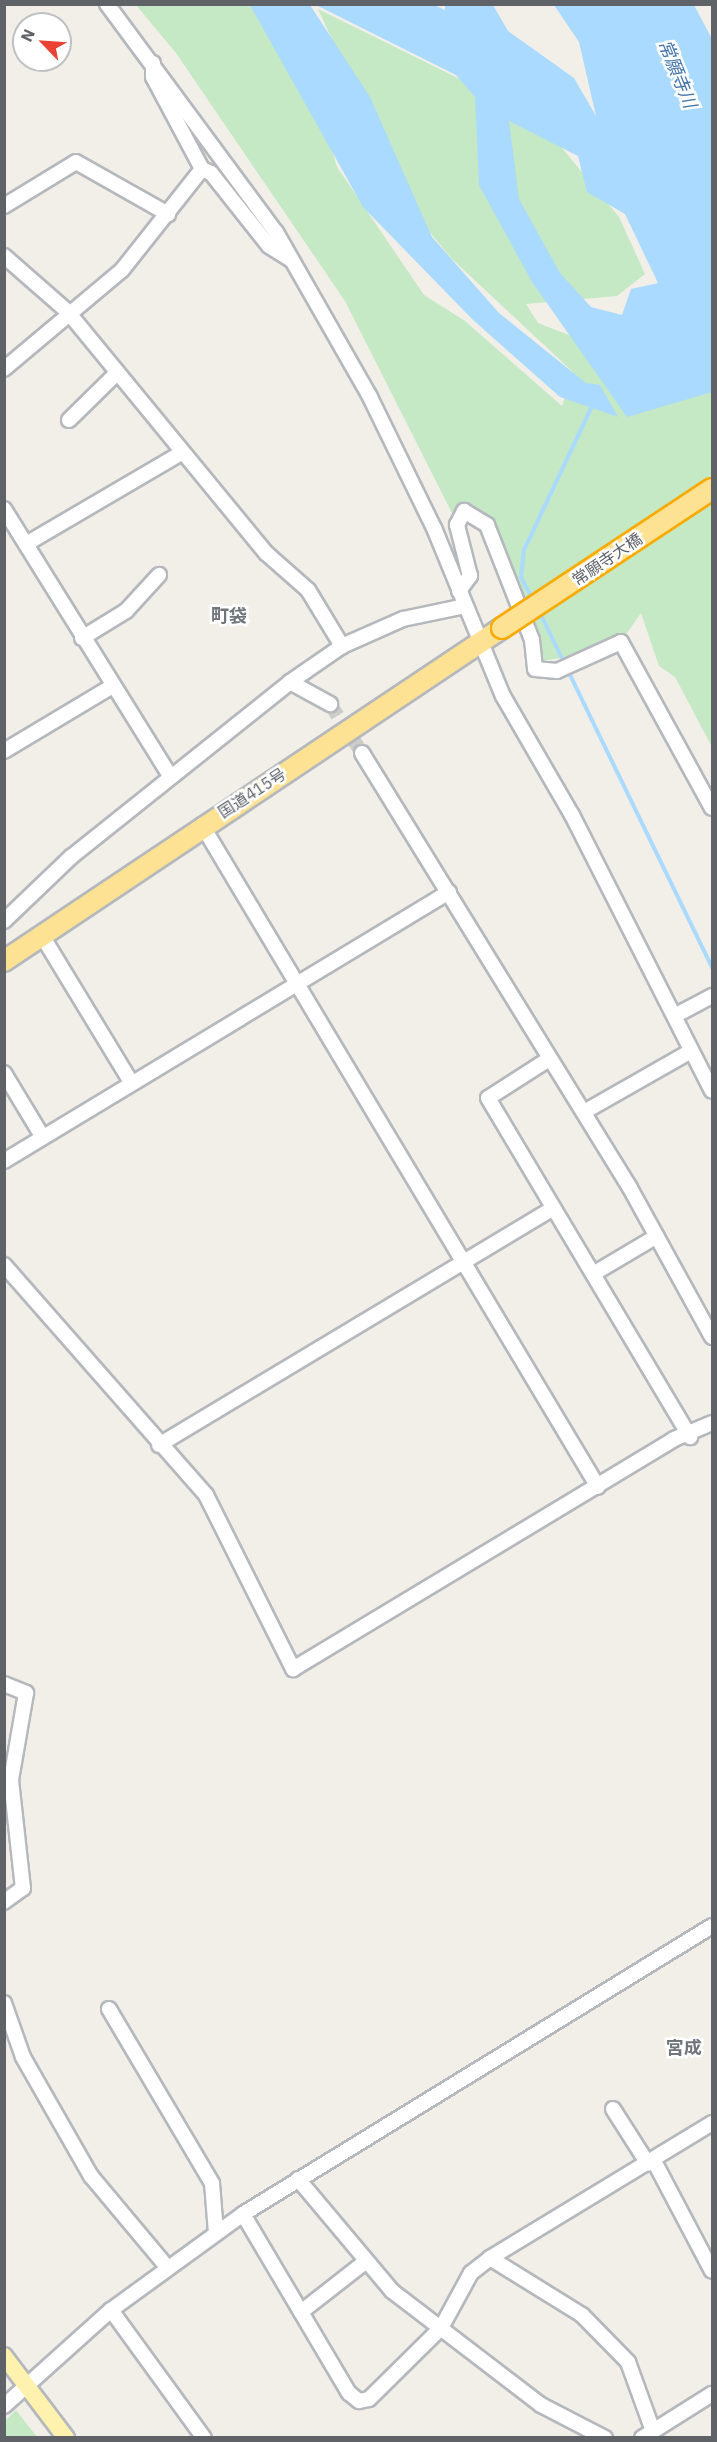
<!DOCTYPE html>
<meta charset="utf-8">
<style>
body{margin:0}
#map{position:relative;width:717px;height:2442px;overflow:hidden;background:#f1efe8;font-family:"IBM Plex Sans","Noto Sans JP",sans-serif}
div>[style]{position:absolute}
.green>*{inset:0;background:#c5e8c5}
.water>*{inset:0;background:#aadaff}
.stream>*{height:4px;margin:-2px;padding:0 2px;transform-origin:2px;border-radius:2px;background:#aadaff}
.minor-tunnel>*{height:14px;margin-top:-7px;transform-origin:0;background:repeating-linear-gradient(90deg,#ccccc8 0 14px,transparent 0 21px)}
.roads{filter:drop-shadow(2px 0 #b5b8bc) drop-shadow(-2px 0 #b5b8bc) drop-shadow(0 2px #b5b8bc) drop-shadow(0 -2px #b5b8bc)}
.minor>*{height:14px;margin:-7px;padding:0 7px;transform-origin:7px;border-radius:7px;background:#fff}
.major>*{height:16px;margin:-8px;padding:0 8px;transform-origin:8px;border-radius:8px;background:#fff2af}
.highway>*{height:20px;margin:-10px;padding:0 10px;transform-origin:10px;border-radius:10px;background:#fde293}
.bridges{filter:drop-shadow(2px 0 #f9ab00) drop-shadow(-2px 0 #f9ab00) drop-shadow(0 2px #f9ab00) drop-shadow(0 -2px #f9ab00)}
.highway-bridge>*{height:20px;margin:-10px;padding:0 10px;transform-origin:10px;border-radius:10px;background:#fde293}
span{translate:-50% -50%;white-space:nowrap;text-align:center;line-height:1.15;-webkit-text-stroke:5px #fff;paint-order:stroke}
.street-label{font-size:16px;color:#5f6368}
.water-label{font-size:18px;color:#4174aa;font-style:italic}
.neighbourhood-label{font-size:18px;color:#70757a;font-weight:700}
.frame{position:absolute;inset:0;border:6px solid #5f6368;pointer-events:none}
.north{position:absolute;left:12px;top:12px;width:60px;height:60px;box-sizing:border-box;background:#fff;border:2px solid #bfc1c3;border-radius:50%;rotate:295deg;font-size:16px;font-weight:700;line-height:24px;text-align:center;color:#5f6368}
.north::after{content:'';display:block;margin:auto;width:21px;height:27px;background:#ea4335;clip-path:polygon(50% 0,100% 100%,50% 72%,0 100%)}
</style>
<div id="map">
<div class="green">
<div style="clip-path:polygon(136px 5px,265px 5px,309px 75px,337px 167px,424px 295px,465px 321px,562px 406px,573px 372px,451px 258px,410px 208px,318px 9px,498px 98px,562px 148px,619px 217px,645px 274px,617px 296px,526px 304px,538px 323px,712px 391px,712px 747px,675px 677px,659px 666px,641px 613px,627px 633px,578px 656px,539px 661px,496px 528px,484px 512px,469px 506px,452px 513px,345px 301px,176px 53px)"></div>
<div style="clip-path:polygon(16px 2410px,37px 2437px,5px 2437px,5px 2421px)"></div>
</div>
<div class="water">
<div style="clip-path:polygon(evenodd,432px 4px,445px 10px,445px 5px,493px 5px,508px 31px,574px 78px,596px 116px,579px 42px,554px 5px,694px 5px,712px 39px,712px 392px,627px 417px,532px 282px,479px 185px,475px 97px,456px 75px,316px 5px,432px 4px,509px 121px,578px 156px,587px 192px,625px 214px,658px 283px,631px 289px,622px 315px,591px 307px,560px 273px,519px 199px,509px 121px)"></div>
<div style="clip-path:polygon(250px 5px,310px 5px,370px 97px,432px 237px,499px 313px,586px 383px,600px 385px,618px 417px,560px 397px,472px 319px,363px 207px)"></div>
</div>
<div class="stream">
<div style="left:533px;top:600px;width:26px;rotate:-118deg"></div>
<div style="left:521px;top:577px;width:27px;rotate:-84deg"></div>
<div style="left:524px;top:550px;width:157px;rotate:-64.7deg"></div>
<div style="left:538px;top:609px;width:399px;rotate:64.1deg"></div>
</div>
<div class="minor-tunnel">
<div style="left:330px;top:704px;width:59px;rotate:56.9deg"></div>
</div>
<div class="roads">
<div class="minor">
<div style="left:107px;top:4px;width:284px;rotate:53.5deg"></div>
<div style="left:276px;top:232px;width:190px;rotate:60.3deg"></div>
<div style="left:370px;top:397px;width:146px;rotate:64deg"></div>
<div style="left:434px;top:528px;width:182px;rotate:67.7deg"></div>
<div style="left:503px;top:696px;width:138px;rotate:59.9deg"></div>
<div style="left:572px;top:815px;width:309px;rotate:63.1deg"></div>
<div style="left:202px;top:169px;width:10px;rotate:24deg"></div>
<div style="left:211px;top:173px;width:93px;rotate:51.5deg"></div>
<div style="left:269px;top:246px;width:26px;rotate:32deg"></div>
<div style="left:4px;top:206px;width:84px;rotate:-31.4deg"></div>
<div style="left:76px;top:162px;width:106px;rotate:29.5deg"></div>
<div style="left:4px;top:256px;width:85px;rotate:41.2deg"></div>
<div style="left:68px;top:312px;width:312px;rotate:50.6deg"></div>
<div style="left:266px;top:553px;width:56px;rotate:41.4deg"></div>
<div style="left:308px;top:590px;width:66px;rotate:58.7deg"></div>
<div style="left:4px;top:369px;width:154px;rotate:-40deg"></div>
<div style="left:122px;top:270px;width:129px;rotate:-51.6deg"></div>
<div style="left:202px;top:169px;width:104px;rotate:-118deg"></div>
<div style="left:153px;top:77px;width:14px;rotate:-90deg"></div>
<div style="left:69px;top:420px;width:67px;rotate:-44.4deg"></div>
<div style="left:4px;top:509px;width:314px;rotate:58.1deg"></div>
<div style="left:26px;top:544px;width:180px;rotate:-30.4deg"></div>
<div style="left:459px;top:591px;width:19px;rotate:-54deg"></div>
<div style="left:470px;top:576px;width:53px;rotate:-104.3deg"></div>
<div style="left:457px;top:525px;width:16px;rotate:-63deg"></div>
<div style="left:464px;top:511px;width:27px;rotate:31deg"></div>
<div style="left:487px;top:525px;width:123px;rotate:68.6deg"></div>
<div style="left:532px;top:640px;width:29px;rotate:84deg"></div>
<div style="left:535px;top:669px;width:22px;rotate:5deg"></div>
<div style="left:557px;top:671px;width:70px;rotate:-24.4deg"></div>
<div style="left:621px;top:642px;width:189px;rotate:61.3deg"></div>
<div style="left:82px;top:638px;width:52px;rotate:-31.5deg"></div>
<div style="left:126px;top:611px;width:49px;rotate:-47.5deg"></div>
<div style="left:290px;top:682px;width:46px;rotate:28.8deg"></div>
<div style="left:4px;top:751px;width:125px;rotate:-30.9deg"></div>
<div style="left:362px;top:753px;width:511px;rotate:58.36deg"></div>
<div style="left:630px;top:1188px;width:170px;rotate:61.2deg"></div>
<div style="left:202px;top:825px;width:771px;rotate:59.11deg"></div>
<div style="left:4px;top:921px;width:93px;rotate:-43.7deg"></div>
<div style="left:71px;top:857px;width:280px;rotate:-38.6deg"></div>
<div style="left:290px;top:682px;width:63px;rotate:-34.7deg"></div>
<div style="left:342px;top:646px;width:67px;rotate:-23.9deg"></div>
<div style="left:403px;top:619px;width:63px;rotate:-11.8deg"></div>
<div style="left:41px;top:934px;width:173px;rotate:58.7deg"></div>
<div style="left:676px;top:1015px;width:41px;rotate:-27.8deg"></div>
<div style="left:549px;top:1059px;width:72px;rotate:147.4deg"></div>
<div style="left:488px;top:1098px;width:395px;rotate:59.2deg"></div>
<div style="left:4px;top:1073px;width:74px;rotate:58.9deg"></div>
<div style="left:584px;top:1112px;width:123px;rotate:-29.7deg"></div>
<div style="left:4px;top:1161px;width:520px;rotate:-31.15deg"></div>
<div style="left:4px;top:1265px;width:306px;rotate:48.7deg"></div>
<div style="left:206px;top:1495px;width:195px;rotate:63.4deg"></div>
<div style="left:293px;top:1669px;width:445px;rotate:-31.1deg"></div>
<div style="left:674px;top:1439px;width:41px;rotate:-22.8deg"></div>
<div style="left:593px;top:1274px;width:74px;rotate:-30.7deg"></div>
<div style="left:159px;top:1445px;width:460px;rotate:-31deg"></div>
<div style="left:4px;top:1684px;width:24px;rotate:22deg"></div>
<div style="left:26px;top:1693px;width:88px;rotate:99.8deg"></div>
<div style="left:11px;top:1780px;width:109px;rotate:83.7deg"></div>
<div style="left:23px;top:1888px;width:24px;rotate:144deg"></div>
<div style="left:4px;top:2003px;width:57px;rotate:70.6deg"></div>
<div style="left:23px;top:2057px;width:137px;rotate:60.3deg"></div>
<div style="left:91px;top:2176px;width:119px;rotate:50.1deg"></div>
<div style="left:109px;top:2009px;width:202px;rotate:59.4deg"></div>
<div style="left:212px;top:2183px;width:50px;rotate:85.4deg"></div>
<div style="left:613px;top:2109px;width:65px;rotate:57.5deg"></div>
<div style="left:654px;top:2161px;width:124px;rotate:62.2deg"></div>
<div style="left:298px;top:2179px;width:146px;rotate:50deg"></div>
<div style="left:392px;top:2291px;width:188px;rotate:37.4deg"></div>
<div style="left:541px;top:2405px;width:72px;rotate:27.3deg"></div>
<div style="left:243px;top:2214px;width:208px;rotate:59.4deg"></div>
<div style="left:349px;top:2393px;width:13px;rotate:39deg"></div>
<div style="left:359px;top:2401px;width:10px;rotate:-11deg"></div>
<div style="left:369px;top:2399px;width:101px;rotate:-44.6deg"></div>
<div style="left:441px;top:2328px;width:63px;rotate:-61.4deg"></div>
<div style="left:471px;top:2273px;width:24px;rotate:-38deg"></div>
<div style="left:490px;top:2258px;width:260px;rotate:-31.3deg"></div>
<div style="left:490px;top:2258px;width:108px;rotate:31.8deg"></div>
<div style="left:582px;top:2315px;width:66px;rotate:45.6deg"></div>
<div style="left:628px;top:2362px;width:73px;rotate:70.1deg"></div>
<div style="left:111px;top:2310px;width:158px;rotate:54deg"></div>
<div style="left:301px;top:2312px;width:81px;rotate:-38deg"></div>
<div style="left:4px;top:2406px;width:144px;rotate:-41.9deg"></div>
<div style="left:111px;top:2310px;width:163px;rotate:-36deg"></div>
<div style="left:243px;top:2214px;width:550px;rotate:-31.55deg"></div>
<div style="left:642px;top:2438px;width:83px;rotate:-32.2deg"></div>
</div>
<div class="major">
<div style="left:4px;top:2356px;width:103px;rotate:52.9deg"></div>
</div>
<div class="highway">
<div style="left:4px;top:961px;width:599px;rotate:-33.77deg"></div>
</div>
</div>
<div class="bridges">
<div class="highway-bridge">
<div style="left:502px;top:628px;width:252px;rotate:-33.5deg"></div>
</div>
</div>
<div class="street-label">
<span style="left:607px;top:559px;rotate:-34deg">常願寺大橋</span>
<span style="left:252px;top:793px;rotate:-33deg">国道415号</span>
</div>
<div class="water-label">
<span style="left:677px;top:74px;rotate:68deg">常願寺川</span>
</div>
<div class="neighbourhood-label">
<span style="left:229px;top:616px">町袋</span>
<span style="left:684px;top:2048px">宮成</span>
</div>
<div class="frame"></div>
<div class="north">N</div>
</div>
